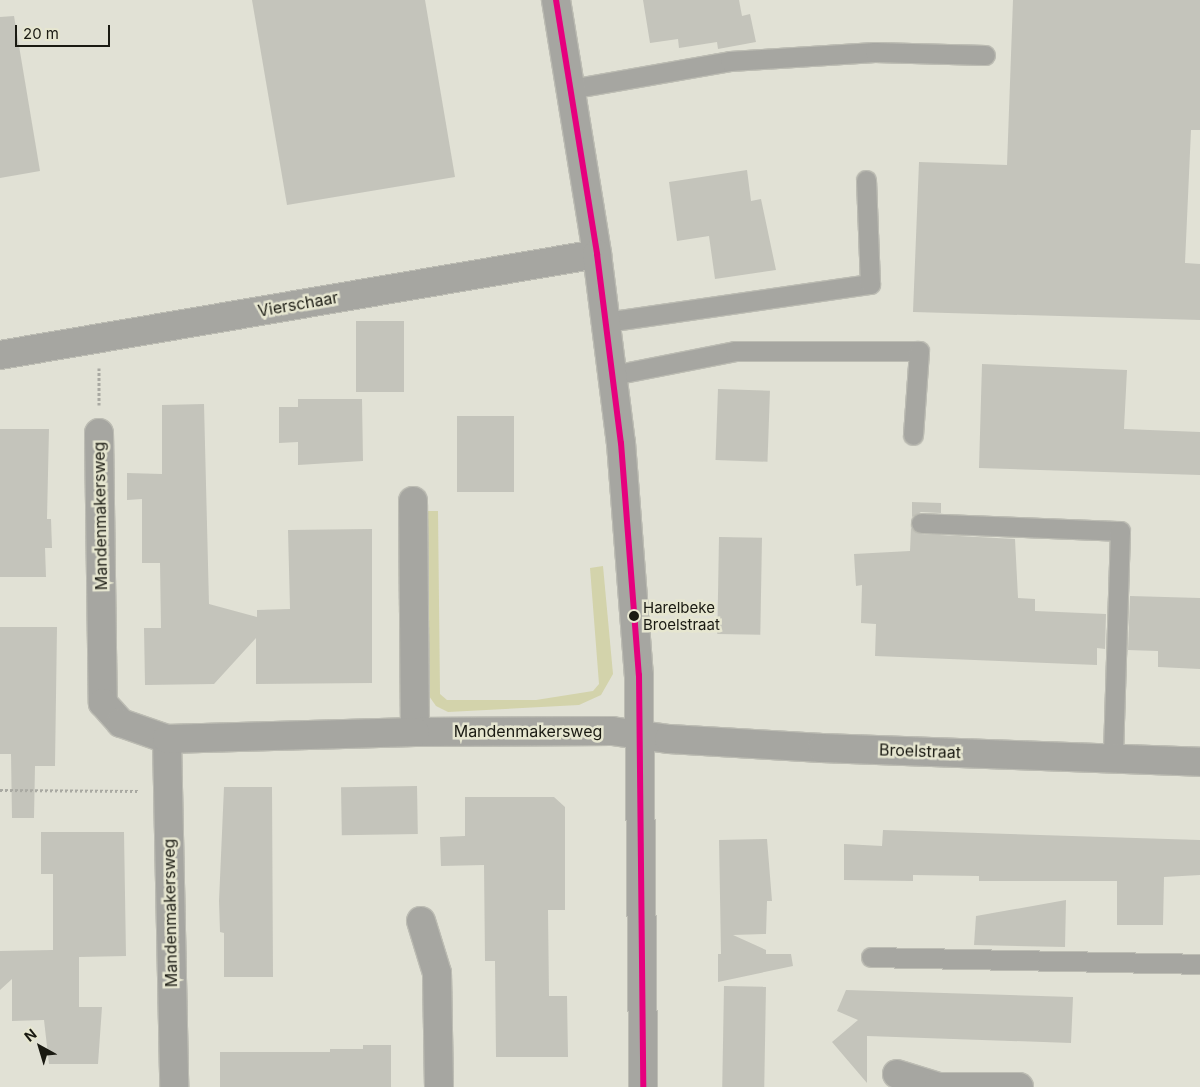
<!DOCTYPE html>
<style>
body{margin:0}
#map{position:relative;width:1200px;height:1087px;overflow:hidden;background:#e1e1d5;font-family:Inter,sans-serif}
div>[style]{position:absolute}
.green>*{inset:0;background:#d3d3ab}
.building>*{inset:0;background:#c4c4bb;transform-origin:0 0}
.path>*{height:3px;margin-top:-1.5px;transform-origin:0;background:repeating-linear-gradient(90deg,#a9a9a2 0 2.5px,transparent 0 5px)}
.roads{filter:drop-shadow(1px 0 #bcbcb3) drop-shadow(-1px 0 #bcbcb3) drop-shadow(0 1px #bcbcb3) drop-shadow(0 -1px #bcbcb3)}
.service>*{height:19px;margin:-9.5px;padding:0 9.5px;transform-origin:9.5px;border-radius:9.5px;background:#a6a6a1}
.minor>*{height:28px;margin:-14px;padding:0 14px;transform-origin:14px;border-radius:14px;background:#a6a6a1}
.tertiary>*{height:28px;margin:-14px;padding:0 14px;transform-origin:14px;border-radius:14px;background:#a6a6a1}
.bus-1>*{height:6px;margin:-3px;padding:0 3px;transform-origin:3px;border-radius:3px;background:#e6007e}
.dots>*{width:14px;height:14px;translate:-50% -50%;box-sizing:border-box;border:2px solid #e6e6d0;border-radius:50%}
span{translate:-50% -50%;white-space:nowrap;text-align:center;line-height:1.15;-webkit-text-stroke:5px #e6e6d0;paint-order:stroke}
.bus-label{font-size:15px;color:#1a1a12}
.left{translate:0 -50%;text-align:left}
.street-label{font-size:16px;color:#1a1a12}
.north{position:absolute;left:15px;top:1022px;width:50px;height:50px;-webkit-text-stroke:4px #e6e6d0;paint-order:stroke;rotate:321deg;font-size:14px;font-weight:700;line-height:20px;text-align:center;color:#1a1a12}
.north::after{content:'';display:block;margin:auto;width:18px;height:22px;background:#1a1a12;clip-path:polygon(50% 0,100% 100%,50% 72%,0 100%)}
.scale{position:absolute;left:15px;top:25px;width:95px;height:22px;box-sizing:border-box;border:2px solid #1a1a12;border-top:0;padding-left:6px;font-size:15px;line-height:18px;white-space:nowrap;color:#1a1a12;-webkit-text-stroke:4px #e6e6d0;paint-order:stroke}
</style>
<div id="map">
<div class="green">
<div style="clip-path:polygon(425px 511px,438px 511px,440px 694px,447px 700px,536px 700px,593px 691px,599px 684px,590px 568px,603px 566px,613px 674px,601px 695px,579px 705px,448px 712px,436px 706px,429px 696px)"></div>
</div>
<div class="building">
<div style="clip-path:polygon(252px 0,425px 0,455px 177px,287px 205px)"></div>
<div style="clip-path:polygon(643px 0,739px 0,742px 16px,750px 14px,756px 42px,718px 49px,717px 42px,679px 48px,678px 39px,650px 43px)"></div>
<div style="clip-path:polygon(1013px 0,1200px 0,1200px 130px,1191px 130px,1185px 263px,1200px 264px,1200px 320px,913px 312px,919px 162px,1007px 165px)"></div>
<div style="clip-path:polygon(14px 16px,40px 171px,0 178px,0 17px)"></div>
<div style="clip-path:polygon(747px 170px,751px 201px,761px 199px,776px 270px,715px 279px,709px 236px,677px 241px,669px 182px)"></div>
<div style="left:404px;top:321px;width:71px;height:48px;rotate:90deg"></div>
<div style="clip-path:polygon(982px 364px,1127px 370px,1124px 429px,1200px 432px,1200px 475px,979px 468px)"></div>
<div style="left:718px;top:389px;width:52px;height:71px;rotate:2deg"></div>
<div style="clip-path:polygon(298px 399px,362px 399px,363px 461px,298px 465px,298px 442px,279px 443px,279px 407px,298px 407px)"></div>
<div style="clip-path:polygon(204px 404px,209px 604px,257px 617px,257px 610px,290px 609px,288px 530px,372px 529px,372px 683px,256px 684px,256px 638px,214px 684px,145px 685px,144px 628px,161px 628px,160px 563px,142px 563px,142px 499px,127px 500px,127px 473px,162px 474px,162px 405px)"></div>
<div style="left:457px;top:416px;width:57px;height:76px"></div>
<div style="clip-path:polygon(0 429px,49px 429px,47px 519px,51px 519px,52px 548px,45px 548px,46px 577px,0 577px)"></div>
<div style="clip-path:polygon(912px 502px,941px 503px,941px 513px,921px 512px,912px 517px)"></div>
<div style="clip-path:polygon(911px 528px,921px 534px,1015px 539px,1018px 598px,1035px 599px,1035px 611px,1106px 614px,1105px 649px,1097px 648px,1097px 665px,875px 656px,876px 624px,861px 623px,862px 585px,856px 586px,854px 554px,910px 551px)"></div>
<div style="left:719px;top:537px;width:43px;height:97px;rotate:1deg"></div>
<div style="clip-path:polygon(1130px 596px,1200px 598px,1200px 669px,1158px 667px,1158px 651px,1128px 650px)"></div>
<div style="clip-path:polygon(0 627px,57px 627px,55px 766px,35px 766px,34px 818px,12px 818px,11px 754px,0 754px)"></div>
<div style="left:417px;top:786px;width:48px;height:76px;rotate:89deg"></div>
<div style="clip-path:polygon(224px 787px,272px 787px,273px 977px,224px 977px,224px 933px,220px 932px,219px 901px)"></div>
<div style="clip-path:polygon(465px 797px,554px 797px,565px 807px,565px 910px,548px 910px,549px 996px,567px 996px,568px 1057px,496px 1057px,495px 961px,485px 961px,484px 865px,441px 866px,440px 837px,465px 836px)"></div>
<div style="clip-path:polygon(883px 830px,1200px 840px,1200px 875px,1164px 877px,1163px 925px,1117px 925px,1117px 881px,979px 881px,979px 876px,913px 875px,913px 881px,844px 880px,844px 844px,882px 846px)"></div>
<div style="clip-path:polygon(41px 832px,124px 832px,126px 956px,79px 957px,79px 1007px,102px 1007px,98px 1064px,49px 1064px,44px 1020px,12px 1021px,12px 979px,0 990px,0 951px,53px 950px,53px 874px,41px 874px)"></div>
<div style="clip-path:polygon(767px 839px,772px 901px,767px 901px,766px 934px,733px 935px,766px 950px,766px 954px,791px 954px,793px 966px,718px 982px,718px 954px,721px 954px,719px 840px)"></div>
<div style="clip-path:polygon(1066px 900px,1065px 947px,974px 945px,976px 916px)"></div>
<div style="left:724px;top:986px;width:42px;height:101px;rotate:1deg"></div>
<div style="clip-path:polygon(846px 990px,1073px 997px,1071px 1043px,867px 1036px,867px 1083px,832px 1042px,858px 1020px,837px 1011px)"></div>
<div style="clip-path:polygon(363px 1045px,391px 1045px,391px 1087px,220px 1087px,220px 1052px,330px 1052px,330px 1049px,363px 1049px)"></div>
</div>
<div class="path">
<div style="left:99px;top:405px;width:37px;rotate:-90deg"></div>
<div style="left:0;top:790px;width:139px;rotate:0.4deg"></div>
</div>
<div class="roads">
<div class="service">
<div style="left:570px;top:89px;width:162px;rotate:-9.9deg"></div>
<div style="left:730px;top:61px;width:145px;rotate:-3.6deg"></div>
<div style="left:875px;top:52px;width:110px;rotate:1.6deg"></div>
<div style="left:606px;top:322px;width:267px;rotate:-8.2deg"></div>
<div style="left:870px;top:284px;width:104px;rotate:-92.2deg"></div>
<div style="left:613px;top:375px;width:124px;rotate:-11.1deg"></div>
<div style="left:735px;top:351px;width:184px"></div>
<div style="left:919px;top:351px;width:84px;rotate:94.1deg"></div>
<div style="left:921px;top:523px;width:199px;rotate:2.3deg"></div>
<div style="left:1120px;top:531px;width:227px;rotate:91.8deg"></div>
<div style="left:871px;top:957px;width:329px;rotate:1.2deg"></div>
</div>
<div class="minor">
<div style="left:0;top:355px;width:605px;rotate:-9.6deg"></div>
<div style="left:99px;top:433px;width:270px;rotate:89.2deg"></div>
<div style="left:103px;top:703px;width:27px;rotate:48deg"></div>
<div style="left:121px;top:723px;width:49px;rotate:19.2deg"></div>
<div style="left:167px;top:739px;width:348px;rotate:88.8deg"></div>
<div style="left:413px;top:501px;width:231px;rotate:89.5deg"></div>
<div style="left:415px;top:732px;width:197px;rotate:-0.3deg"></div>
<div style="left:612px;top:731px;width:58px;rotate:8deg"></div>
<div style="left:669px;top:739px;width:153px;rotate:3.4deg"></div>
<div style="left:822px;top:748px;width:378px;rotate:2.1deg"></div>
<div style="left:167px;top:739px;width:248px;rotate:-1.6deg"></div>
<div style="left:421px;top:921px;width:54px;rotate:72.9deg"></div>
<div style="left:437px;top:973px;width:114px;rotate:89deg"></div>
<div style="left:897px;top:1074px;width:44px;rotate:17.2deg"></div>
<div style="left:939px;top:1087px;width:80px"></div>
</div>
<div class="tertiary">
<div style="left:556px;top:0;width:257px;rotate:80.8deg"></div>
<div style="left:597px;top:254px;width:191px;rotate:82.8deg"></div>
<div style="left:621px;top:443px;width:233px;rotate:85.6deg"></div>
<div style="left:639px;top:675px;width:412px;rotate:89.4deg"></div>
</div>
</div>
<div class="bus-1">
<div style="left:556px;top:0;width:257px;rotate:80.8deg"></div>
<div style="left:597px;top:254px;width:191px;rotate:82.8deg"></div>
<div style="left:621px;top:443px;width:233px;rotate:85.6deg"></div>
<div style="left:639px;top:675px;width:412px;rotate:89.4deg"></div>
</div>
<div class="dots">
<div style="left:634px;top:616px;background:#1a1a12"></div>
</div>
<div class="bus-label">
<span class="left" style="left:643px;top:616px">Harelbeke<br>Broelstraat</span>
</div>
<div class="street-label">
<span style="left:298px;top:304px;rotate:-10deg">Vierschaar</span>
<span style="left:100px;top:516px;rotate:-91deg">Mandenmakersweg</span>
<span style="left:528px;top:731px">Mandenmakersweg</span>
<span style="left:920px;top:751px;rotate:2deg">Broelstraat</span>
<span style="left:170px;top:913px;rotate:-91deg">Mandenmakersweg</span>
</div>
<div class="north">N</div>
<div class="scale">20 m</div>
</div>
